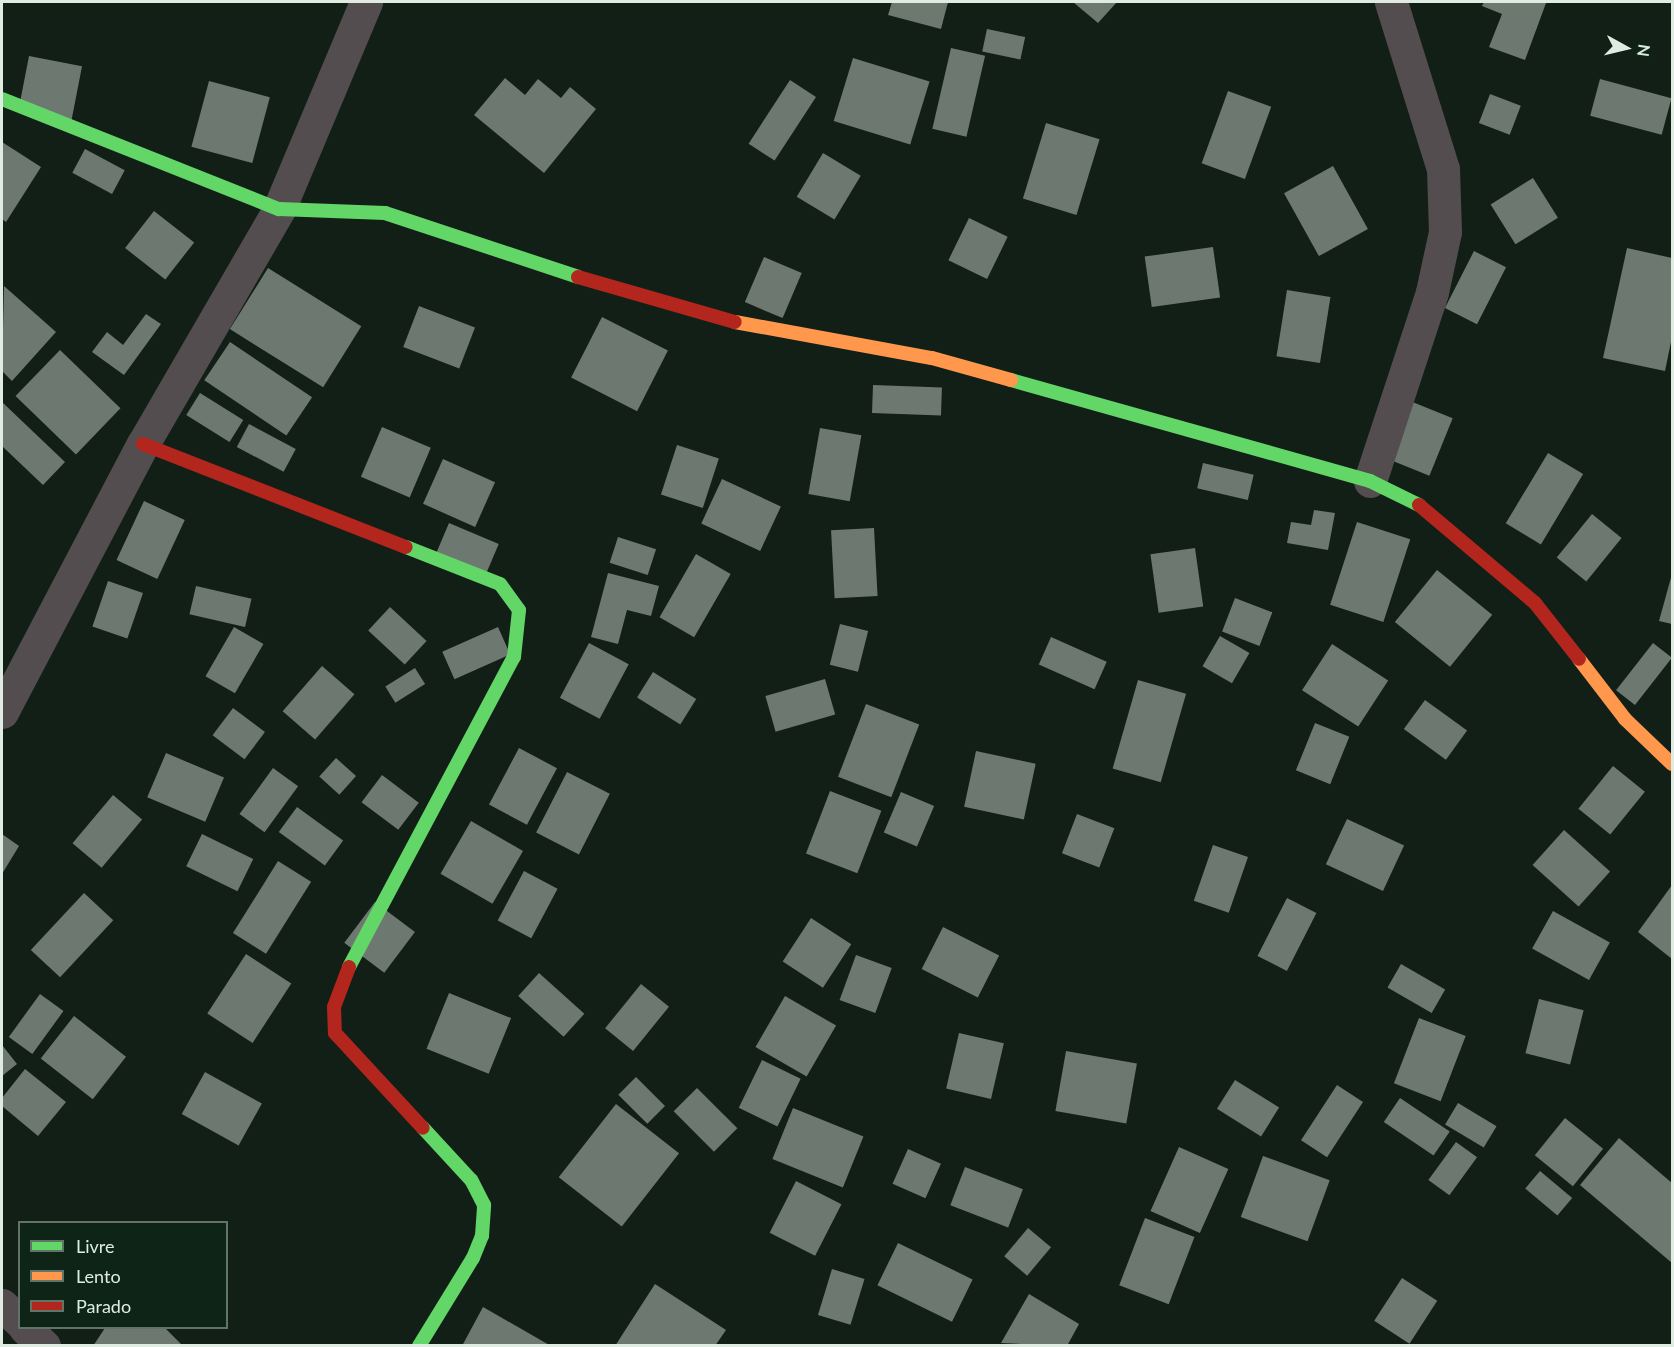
<!DOCTYPE html>
<style>
body{margin:0}
#map{position:relative;width:1674px;height:1347px;overflow:hidden;background:#121f17;font-family:Lato,sans-serif}
div>[style]{position:absolute}
.building>*{inset:0;background:#6d7871;transform-origin:0 0}
.street>*{height:33px;margin:-16.5px;padding:0 16.5px;transform-origin:16.5px;border-radius:16.5px;background:#534d4f}
.fast>*{height:14px;margin:-7px;padding:0 7px;transform-origin:7px;border-radius:7px;background:#63d668}
.slow>*{height:14px;margin:-7px;padding:0 7px;transform-origin:7px;border-radius:7px;background:#ff974d}
.jam>*{height:14px;margin:-7px;padding:0 7px;transform-origin:7px;border-radius:7px;background:#b3261e}
span{translate:-50% -50%;white-space:nowrap;text-align:center;line-height:1.15;-webkit-text-stroke:6px #0d2416;paint-order:stroke}
.frame{position:absolute;inset:0;border:3px solid #deece2;pointer-events:none}
.legend{position:absolute;left:18px;top:1221px;width:210px;height:108px;box-sizing:border-box;background:#0d2416;border:2px solid #617468;margin:0;padding:8px 10px;list-style:none;font-size:18px;color:#deece2}
.legend li{display:flex;align-items:center;gap:12px;height:30px}
.legend b{width:30px;border:2px solid #617468}
.north{position:absolute;left:1596px;top:18px;width:60px;height:60px;-webkit-text-stroke:4px #0d2416;paint-order:stroke;rotate:98deg;font-size:16px;font-weight:700;line-height:24px;text-align:center;color:#deece2}
.north::after{content:'';display:block;margin:auto;width:21px;height:27px;background:#deece2;clip-path:polygon(50% 0,100% 100%,50% 72%,0 100%)}
</style>
<div id="map">
<div class="building">
<div style="clip-path:polygon(892px 2px,948px 2px,941px 29px,888px 15px)"></div>
<div style="clip-path:polygon(1073px 2px,1117px 2px,1098px 23px)"></div>
<div style="clip-path:polygon(1484px 2px,1546px 3px,1525px 60px,1489px 47px,1502px 14px,1482px 6px)"></div>
<div style="left:987px;top:29px;width:39px;height:23px;rotate:12deg"></div>
<div style="left:951px;top:48px;width:35px;height:83px;rotate:13deg"></div>
<div style="left:29px;top:56px;width:54px;height:54px;rotate:11deg"></div>
<div style="left:853px;top:58px;width:80px;height:66px;rotate:17deg"></div>
<div style="clip-path:polygon(505px 78px,525px 95px,538px 79px,561px 98px,570px 87px,596px 109px,544px 173px,474px 115px)"></div>
<div style="left:1600px;top:79px;width:74px;height:38px;rotate:15deg"></div>
<div style="left:790px;top:80px;width:31px;height:76px;rotate:33deg"></div>
<div style="left:209px;top:81px;width:63px;height:68px;rotate:15deg"></div>
<div style="left:1228px;top:91px;width:46px;height:77px;rotate:20deg"></div>
<div style="left:1490px;top:94px;width:33px;height:31px;rotate:21deg"></div>
<div style="left:1046px;top:123px;width:56px;height:79px;rotate:17deg"></div>
<div style="clip-path:polygon(2px 142px,41px 167px,6px 222px,2px 219px)"></div>
<div style="left:85px;top:149px;width:45px;height:27px;rotate:28deg"></div>
<div style="left:823px;top:153px;width:44px;height:51px;rotate:31deg"></div>
<div style="left:1333px;top:166px;width:72px;height:56px;rotate:61deg"></div>
<div style="left:1533px;top:178px;width:47px;height:50px;rotate:58deg"></div>
<div style="left:154px;top:211px;width:51px;height:47px;rotate:38deg"></div>
<div style="left:969px;top:218px;width:43px;height:47px;rotate:26deg"></div>
<div style="left:1213px;top:247px;width:51px;height:69px;rotate:82deg"></div>
<div style="clip-path:polygon(1627px 248px,1672px 258px,1672px 337px,1665px 371px,1603px 358px)"></div>
<div style="left:1474px;top:251px;width:36px;height:64px;rotate:27deg"></div>
<div style="left:764px;top:257px;width:41px;height:49px;rotate:23deg"></div>
<div style="left:268px;top:268px;width:110px;height:72px;rotate:32deg"></div>
<div style="clip-path:polygon(4px 286px,56px 332px,12px 381px,2px 371px)"></div>
<div style="left:1287px;top:290px;width:44px;height:67px;rotate:9deg"></div>
<div style="left:419px;top:306px;width:60px;height:44px;rotate:21deg"></div>
<div style="clip-path:polygon(146px 314px,161px 324px,124px 375px,92px 352px,107px 332px,123px 345px)"></div>
<div style="left:602px;top:317px;width:74px;height:68px;rotate:27deg"></div>
<div style="left:230px;top:342px;width:99px;height:46px;rotate:34deg"></div>
<div style="left:60px;top:350px;width:84px;height:64px;rotate:44deg"></div>
<div style="left:873px;top:385px;width:69px;height:28px;rotate:2deg"></div>
<div style="left:200px;top:393px;width:51px;height:26px;rotate:32deg"></div>
<div style="left:1410px;top:401px;width:46px;height:62px;rotate:22deg"></div>
<div style="clip-path:polygon(2px 402px,65px 462px,43px 485px,2px 446px)"></div>
<div style="left:249px;top:424px;width:53px;height:26px;rotate:28deg"></div>
<div style="left:382px;top:427px;width:53px;height:54px;rotate:23deg"></div>
<div style="left:820px;top:428px;width:42px;height:67px;rotate:10deg"></div>
<div style="left:677px;top:445px;width:44px;height:52px;rotate:18deg"></div>
<div style="left:1548px;top:453px;width:41px;height:82px;rotate:31deg"></div>
<div style="left:443px;top:459px;width:57px;height:49px;rotate:24deg"></div>
<div style="left:1203px;top:463px;width:52px;height:26px;rotate:13deg"></div>
<div style="left:722px;top:479px;width:65px;height:49px;rotate:25deg"></div>
<div style="left:144px;top:501px;width:45px;height:65px;rotate:25deg"></div>
<div style="clip-path:polygon(1314px 510px,1335px 513px,1328px 550px,1287px 543px,1291px 522px,1311px 525px)"></div>
<div style="left:1592px;top:514px;width:38px;height:56px;rotate:39deg"></div>
<div style="left:1357px;top:522px;width:56px;height:87px;rotate:18deg"></div>
<div style="left:449px;top:523px;width:54px;height:32px;rotate:23deg"></div>
<div style="left:874px;top:528px;width:68px;height:43px;rotate:87deg"></div>
<div style="left:618px;top:537px;width:40px;height:27px;rotate:18deg"></div>
<div style="left:1195px;top:548px;width:59px;height:45px;rotate:82deg"></div>
<div style="left:696px;top:554px;width:40px;height:73px;rotate:30deg"></div>
<div style="left:1437px;top:570px;width:71px;height:67px;rotate:39deg"></div>
<div style="clip-path:polygon(608px 573px,659px 586px,651px 616px,627px 610px,618px 644px,591px 637px)"></div>
<div style="clip-path:polygon(1672px 574px,1672px 624px,1659px 621px)"></div>
<div style="left:108px;top:581px;width:37px;height:48px;rotate:19deg"></div>
<div style="left:196px;top:586px;width:57px;height:29px;rotate:13deg"></div>
<div style="left:1235px;top:598px;width:40px;height:36px;rotate:21deg"></div>
<div style="left:390px;top:607px;width:50px;height:32px;rotate:43deg"></div>
<div style="left:840px;top:624px;width:29px;height:42px;rotate:14deg"></div>
<div style="left:234px;top:627px;width:34px;height:57px;rotate:30deg"></div>
<div style="left:498px;top:627px;width:30px;height:61px;rotate:66deg"></div>
<div style="left:1220px;top:636px;width:34px;height:35px;rotate:30deg"></div>
<div style="left:1051px;top:637px;width:61px;height:30px;rotate:24deg"></div>
<div style="left:589px;top:643px;width:45px;height:62px;rotate:28deg"></div>
<div style="left:1653px;top:643px;width:24px;height:60px;rotate:38deg"></div>
<div style="left:1332px;top:644px;width:67px;height:55px;rotate:33deg"></div>
<div style="left:322px;top:666px;width:43px;height:60px;rotate:41deg"></div>
<div style="left:415px;top:668px;width:19px;height:35px;rotate:58deg"></div>
<div style="left:653px;top:672px;width:51px;height:30px;rotate:32deg"></div>
<div style="left:825px;top:679px;width:37px;height:62px;rotate:74deg"></div>
<div style="left:1138px;top:680px;width:50px;height:92px;rotate:16deg"></div>
<div style="left:1425px;top:700px;width:52px;height:36px;rotate:36deg"></div>
<div style="left:866px;top:704px;width:57px;height:78px;rotate:21deg"></div>
<div style="left:233px;top:708px;width:40px;height:34px;rotate:37deg"></div>
<div style="left:1315px;top:723px;width:37px;height:51px;rotate:22deg"></div>
<div style="left:519px;top:748px;width:43px;height:64px;rotate:28deg"></div>
<div style="left:976px;top:751px;width:61px;height:57px;rotate:12deg"></div>
<div style="left:166px;top:753px;width:63px;height:48px;rotate:23deg"></div>
<div style="left:336px;top:758px;width:27px;height:25px;rotate:42deg"></div>
<div style="left:1613px;top:766px;width:41px;height:55px;rotate:39deg"></div>
<div style="left:273px;top:768px;width:31px;height:57px;rotate:36deg"></div>
<div style="left:567px;top:772px;width:48px;height:68px;rotate:27deg"></div>
<div style="left:382px;top:775px;width:46px;height:34px;rotate:37deg"></div>
<div style="left:830px;top:791px;width:55px;height:67px;rotate:21deg"></div>
<div style="left:901px;top:792px;width:36px;height:44px;rotate:23deg"></div>
<div style="left:113px;top:795px;width:38px;height:63px;rotate:40deg"></div>
<div style="left:297px;top:807px;width:57px;height:31px;rotate:36deg"></div>
<div style="left:1077px;top:814px;width:40px;height:42px;rotate:21deg"></div>
<div style="left:1347px;top:819px;width:63px;height:50px;rotate:25deg"></div>
<div style="left:471px;top:821px;width:60px;height:61px;rotate:30deg"></div>
<div style="left:1564px;top:830px;width:62px;height:47px;rotate:42deg"></div>
<div style="clip-path:polygon(2px 834px,19px 846px,2px 874px)"></div>
<div style="left:202px;top:834px;width:57px;height:36px;rotate:26deg"></div>
<div style="left:1213px;top:845px;width:37px;height:59px;rotate:19deg"></div>
<div style="left:278px;top:861px;width:39px;height:85px;rotate:32deg"></div>
<div style="left:524px;top:871px;width:38px;height:56px;rotate:28deg"></div>
<div style="clip-path:polygon(1672px 885px,1672px 959px,1638px 932px)"></div>
<div style="left:84px;top:893px;width:40px;height:78px;rotate:43deg"></div>
<div style="left:1287px;top:898px;width:33px;height:65px;rotate:27deg"></div>
<div style="left:375px;top:902px;width:50px;height:51px;rotate:37deg"></div>
<div style="left:1553px;top:911px;width:65px;height:43px;rotate:29deg"></div>
<div style="left:811px;top:918px;width:48px;height:52px;rotate:33deg"></div>
<div style="left:943px;top:927px;width:63px;height:47px;rotate:27deg"></div>
<div style="left:246px;top:954px;width:54px;height:71px;rotate:33deg"></div>
<div style="left:856px;top:955px;width:38px;height:48px;rotate:20deg"></div>
<div style="left:1401px;top:964px;width:51px;height:27px;rotate:30deg"></div>
<div style="left:539px;top:973px;width:61px;height:31px;rotate:42deg"></div>
<div style="left:641px;top:984px;width:36px;height:57px;rotate:39deg"></div>
<div style="left:449px;top:993px;width:67px;height:60px;rotate:22deg"></div>
<div style="left:40px;top:994px;width:29px;height:53px;rotate:36deg"></div>
<div style="left:785px;top:996px;width:59px;height:59px;rotate:30deg"></div>
<div style="left:1539px;top:999px;width:46px;height:56px;rotate:14deg"></div>
<div style="left:74px;top:1016px;width:66px;height:54px;rotate:38deg"></div>
<div style="left:1419px;top:1018px;width:50px;height:70px;rotate:21deg"></div>
<div style="left:959px;top:1033px;width:46px;height:57px;rotate:13deg"></div>
<div style="clip-path:polygon(2px 1045px,17px 1064px,2px 1076px)"></div>
<div style="left:1066px;top:1051px;width:72px;height:61px;rotate:10deg"></div>
<div style="left:762px;top:1060px;width:43px;height:53px;rotate:26deg"></div>
<div style="clip-path:polygon(25px 1069px,66px 1102px,38px 1136px,2px 1106px,2px 1098px)"></div>
<div style="left:205px;top:1072px;width:65px;height:48px;rotate:29deg"></div>
<div style="left:636px;top:1077px;width:41px;height:25px;rotate:45deg"></div>
<div style="left:1235px;top:1080px;width:52px;height:34px;rotate:32deg"></div>
<div style="left:1337px;top:1085px;width:31px;height:66px;rotate:33deg"></div>
<div style="left:697px;top:1088px;width:57px;height:33px;rotate:45deg"></div>
<div style="left:1400px;top:1098px;width:60px;height:29px;rotate:34deg"></div>
<div style="left:1458px;top:1103px;width:45px;height:25px;rotate:31deg"></div>
<div style="left:616px;top:1104px;width:80px;height:93px;rotate:38deg"></div>
<div style="left:793px;top:1108px;width:76px;height:55px;rotate:22deg"></div>
<div style="left:1565px;top:1118px;width:49px;height:48px;rotate:39deg"></div>
<div style="clip-path:polygon(1619px 1138px,1672px 1183px,1672px 1263px,1580px 1185px)"></div>
<div style="left:1456px;top:1142px;width:26px;height:47px;rotate:36deg"></div>
<div style="left:1179px;top:1147px;width:54px;height:70px;rotate:24deg"></div>
<div style="left:908px;top:1149px;width:36px;height:38px;rotate:24deg"></div>
<div style="left:1263px;top:1156px;width:71px;height:65px;rotate:20deg"></div>
<div style="left:965px;top:1167px;width:62px;height:41px;rotate:21deg"></div>
<div style="left:1540px;top:1171px;width:42px;height:23px;rotate:40deg"></div>
<div style="left:796px;top:1181px;width:51px;height:58px;rotate:27deg"></div>
<div style="left:1145px;top:1218px;width:53px;height:72px;rotate:21deg"></div>
<div style="left:1028px;top:1228px;width:30px;height:37px;rotate:40deg"></div>
<div style="left:898px;top:1243px;width:83px;height:47px;rotate:26deg"></div>
<div style="left:832px;top:1269px;width:34px;height:48px;rotate:17deg"></div>
<div style="left:1402px;top:1278px;width:42px;height:51px;rotate:33deg"></div>
<div style="clip-path:polygon(655px 1284px,726px 1330px,715px 1346px,615px 1346px)"></div>
<div style="clip-path:polygon(1029px 1294px,1079px 1324px,1067px 1346px,1001px 1343px)"></div>
<div style="clip-path:polygon(483px 1307px,551px 1346px,462px 1346px)"></div>
<div style="clip-path:polygon(105px 1328px,165px 1328px,183px 1346px,93px 1346px)"></div>
</div>
<div class="street">
<div style="left:1370px;top:481px;width:199px;rotate:-71.8deg"></div>
<div style="left:1432px;top:292px;width:61px;rotate:-77.8deg"></div>
<div style="left:1445px;top:232px;width:63px;rotate:-91.8deg"></div>
<div style="left:1443px;top:169px;width:175px;rotate:-107.3deg"></div>
<div style="left:2px;top:712px;width:303px;rotate:-62.3deg"></div>
<div style="left:143px;top:444px;width:272px;rotate:-59.9deg"></div>
<div style="left:279px;top:209px;width:225px;rotate:-67.2deg"></div>
<div style="left:2px;top:1305px;width:25px;rotate:43deg"></div>
<div style="left:25px;top:1328px;width:26px;rotate:43deg"></div>
</div>
<div class="fast">
<div style="left:2px;top:99px;width:298px;rotate:21.7deg"></div>
<div style="left:279px;top:209px;width:106px;rotate:2.2deg"></div>
<div style="left:385px;top:213px;width:203px;rotate:18.3deg"></div>
<div style="left:1011px;top:380px;width:373px;rotate:15.7deg"></div>
<div style="left:1370px;top:481px;width:55px;rotate:26.1deg"></div>
<div style="left:349px;top:967px;width:351px;rotate:-62deg"></div>
<div style="left:514px;top:657px;width:47px;rotate:-83.9deg"></div>
<div style="left:519px;top:610px;width:32px;rotate:-126deg"></div>
<div style="left:500px;top:584px;width:101px;rotate:-158.5deg"></div>
<div style="left:419px;top:1346px;width:103px;rotate:-58.5deg"></div>
<div style="left:473px;top:1258px;width:24px;rotate:-68deg"></div>
<div style="left:482px;top:1236px;width:31px;rotate:-86deg"></div>
<div style="left:484px;top:1205px;width:28px;rotate:-117deg"></div>
<div style="left:471px;top:1180px;width:71px;rotate:-132.7deg"></div>
</div>
<div class="slow">
<div style="left:735px;top:322px;width:200px;rotate:10.4deg"></div>
<div style="left:932px;top:358px;width:82px;rotate:15.6deg"></div>
<div style="left:1579px;top:659px;width:76px;rotate:52.5deg"></div>
<div style="left:1625px;top:719px;width:65px;rotate:43.8deg"></div>
</div>
<div class="jam">
<div style="left:578px;top:277px;width:163px;rotate:16deg"></div>
<div style="left:143px;top:444px;width:282px;rotate:21.4deg"></div>
<div style="left:1419px;top:505px;width:152px;rotate:40.2deg"></div>
<div style="left:1535px;top:603px;width:71px;rotate:51.8deg"></div>
<div style="left:349px;top:967px;width:43px;rotate:110.6deg"></div>
<div style="left:334px;top:1007px;width:26px;rotate:88deg"></div>
<div style="left:335px;top:1033px;width:129px;rotate:47.2deg"></div>
</div>
<div class="frame"></div>
<ul class="legend">
<li><b style="height:8px;background:#63d668"></b>Livre</li>
<li><b style="height:8px;background:#ff974d"></b>Lento</li>
<li><b style="height:8px;background:#b3261e"></b>Parado</li>
</ul>
<div class="north">N</div>
</div>
